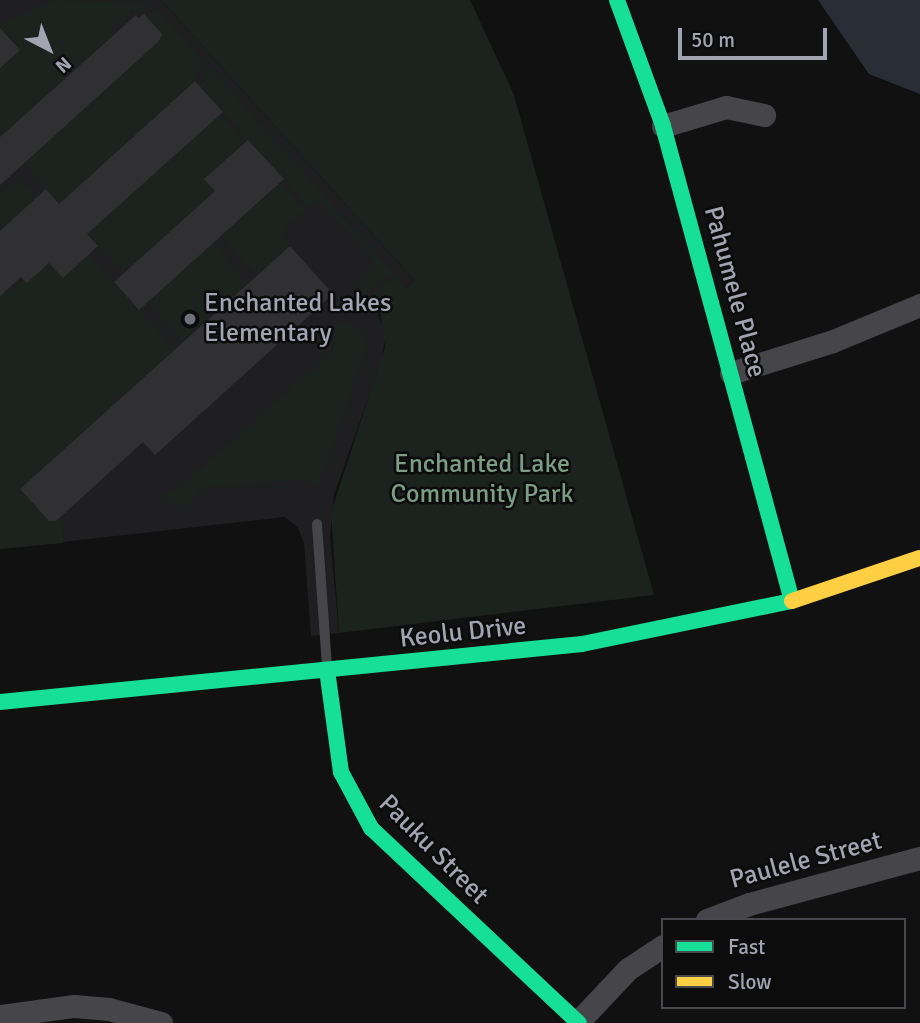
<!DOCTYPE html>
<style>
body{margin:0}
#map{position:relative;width:920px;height:1023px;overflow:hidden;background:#111112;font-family:Signika,sans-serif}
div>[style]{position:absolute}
.built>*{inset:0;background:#1f1e20}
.green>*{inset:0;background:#1c221e;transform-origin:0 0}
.water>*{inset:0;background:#292e36}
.building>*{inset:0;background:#303033}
.lane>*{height:10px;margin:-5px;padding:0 5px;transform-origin:5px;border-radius:5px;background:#46464a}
.street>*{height:23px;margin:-11.5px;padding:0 11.5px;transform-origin:11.5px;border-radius:11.5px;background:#46464a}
.fast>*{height:16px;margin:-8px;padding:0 8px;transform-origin:8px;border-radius:8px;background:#16e098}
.slow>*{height:16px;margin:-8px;padding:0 8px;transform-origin:8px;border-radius:8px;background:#ffcf43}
.dots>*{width:19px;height:19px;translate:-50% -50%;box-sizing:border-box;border:4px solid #0c0c0d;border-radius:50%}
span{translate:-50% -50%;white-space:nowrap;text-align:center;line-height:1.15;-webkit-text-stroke:5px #0c0c0d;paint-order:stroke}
.street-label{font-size:26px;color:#a3a4b2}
.poi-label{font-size:26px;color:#a3a4b2}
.left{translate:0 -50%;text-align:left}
.park-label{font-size:26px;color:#7b9d84}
.legend{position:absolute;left:661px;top:918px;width:245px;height:91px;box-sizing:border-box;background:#0c0c0d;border:2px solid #48494f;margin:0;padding:9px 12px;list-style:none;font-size:21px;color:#a3a4b2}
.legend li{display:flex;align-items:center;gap:14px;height:35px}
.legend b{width:35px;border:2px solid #48494f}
.north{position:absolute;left:14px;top:14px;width:70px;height:70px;-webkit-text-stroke:5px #0c0c0d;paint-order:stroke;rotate:138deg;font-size:19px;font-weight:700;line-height:28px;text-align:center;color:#a3a4b2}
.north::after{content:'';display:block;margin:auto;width:24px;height:32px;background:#a3a4b2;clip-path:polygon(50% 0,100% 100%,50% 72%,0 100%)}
.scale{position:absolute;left:678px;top:28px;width:149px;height:32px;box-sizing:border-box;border:4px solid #a3a4b2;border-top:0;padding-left:9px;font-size:21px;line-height:24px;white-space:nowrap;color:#a3a4b2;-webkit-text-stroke:5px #0c0c0d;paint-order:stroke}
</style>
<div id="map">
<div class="built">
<div style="clip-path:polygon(0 0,161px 0,414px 280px,378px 313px,385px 335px,382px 359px,334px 495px,330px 537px,339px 633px,311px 636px,304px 543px,298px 528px,285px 517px,0 549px)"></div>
</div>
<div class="green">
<div style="clip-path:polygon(55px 0,151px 4px,137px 16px,132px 10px,109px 30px,113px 35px,0 137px,0 68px,20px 50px,0 25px)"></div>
<div style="clip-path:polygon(161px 0,470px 0,514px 95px,654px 595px,339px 633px,331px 512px,385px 347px,380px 312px,369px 299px,395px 275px,406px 288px,414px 280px)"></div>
<div style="clip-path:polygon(155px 7px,204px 61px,191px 84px,59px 204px,23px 163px)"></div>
<div style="clip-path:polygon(210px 68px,393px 272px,366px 295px,357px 283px,376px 264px,318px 201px,308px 207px,200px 86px)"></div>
<div style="clip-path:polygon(220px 114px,245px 141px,205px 179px,215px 191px,123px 274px,87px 234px)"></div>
<div style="clip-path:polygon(18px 177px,68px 231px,0 227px,0 193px)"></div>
<div style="clip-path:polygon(280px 183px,305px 210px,281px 232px,291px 245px,257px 276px,221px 236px)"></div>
<div style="clip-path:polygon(75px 239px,210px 389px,192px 405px,156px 366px,20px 489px,49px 521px,62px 519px,63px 543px,0 549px,0 290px,3px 293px)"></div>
<div style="left:213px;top:243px;width:53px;height:88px;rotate:49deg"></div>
<div style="clip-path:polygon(337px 322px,358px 326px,367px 345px,319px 486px,307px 480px,203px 488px,185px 508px,170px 504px,165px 494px,177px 490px,332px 351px)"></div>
</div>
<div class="water">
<div style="clip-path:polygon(818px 0,920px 0,920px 94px,869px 74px)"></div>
</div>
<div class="building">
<div style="clip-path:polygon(144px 14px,162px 34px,159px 41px,0 185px,0 137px,136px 15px,138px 18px)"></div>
<div style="clip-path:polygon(0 28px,20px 50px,0 68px)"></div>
<div style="clip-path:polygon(195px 81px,223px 112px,87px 234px,98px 246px,63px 278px,49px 263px,27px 283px,21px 277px,0 296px,0 231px,46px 189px,59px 204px)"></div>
<div style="clip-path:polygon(248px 140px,284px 179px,139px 310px,114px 282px,215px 191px,204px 179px)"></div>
<div style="clip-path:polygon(290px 246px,333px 294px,155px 455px,143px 442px,56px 521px,49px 521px,20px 489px)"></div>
</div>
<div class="lane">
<div style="left:317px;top:524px;width:143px;rotate:86deg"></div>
</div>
<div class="street">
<div style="left:663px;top:126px;width:66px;rotate:-16.8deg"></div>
<div style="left:726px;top:107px;width:39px;rotate:12deg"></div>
<div style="left:731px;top:373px;width:107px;rotate:-17.4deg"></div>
<div style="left:833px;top:341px;width:94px;rotate:-22.5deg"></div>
<div style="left:707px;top:920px;width:45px;rotate:-20.9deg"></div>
<div style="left:749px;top:904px;width:177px;rotate:-15.1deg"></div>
<div style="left:0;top:1016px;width:75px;rotate:-7.7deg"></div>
<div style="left:74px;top:1006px;width:35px;rotate:5deg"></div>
<div style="left:109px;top:1009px;width:54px;rotate:15.1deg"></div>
<div style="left:578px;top:1022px;width:73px;rotate:-46.7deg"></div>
<div style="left:628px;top:969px;width:42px;rotate:-33.3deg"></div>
</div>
<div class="fast">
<div style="left:617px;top:0;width:134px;rotate:69.9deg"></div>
<div style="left:663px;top:126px;width:492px;rotate:74.8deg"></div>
<div style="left:327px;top:670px;width:103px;rotate:82.2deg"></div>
<div style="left:341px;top:772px;width:64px;rotate:61.8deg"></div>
<div style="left:371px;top:828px;width:285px;rotate:43.2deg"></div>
<div style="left:0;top:702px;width:585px;rotate:-5.69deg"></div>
<div style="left:582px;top:644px;width:214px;rotate:-11.6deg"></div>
</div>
<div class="slow">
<div style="left:792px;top:601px;width:135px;rotate:-18.6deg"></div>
</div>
<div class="dots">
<div style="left:190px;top:319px;background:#70717a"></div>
</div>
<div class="street-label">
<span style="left:734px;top:292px;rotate:75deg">Pahumele Place</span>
<span style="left:463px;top:633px;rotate:-6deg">Keolu Drive</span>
<span style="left:433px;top:850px;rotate:45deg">Pauku Street</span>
<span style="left:806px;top:861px;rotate:-15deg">Paulele Street</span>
</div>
<div class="poi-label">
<span class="left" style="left:204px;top:319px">Enchanted Lakes<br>Elementary</span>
</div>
<div class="park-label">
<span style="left:482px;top:480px">Enchanted Lake<br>Community Park</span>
</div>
<ul class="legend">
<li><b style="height:9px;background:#16e098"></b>Fast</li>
<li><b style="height:9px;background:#ffcf43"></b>Slow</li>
</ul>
<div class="north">N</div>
<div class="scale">50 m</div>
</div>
